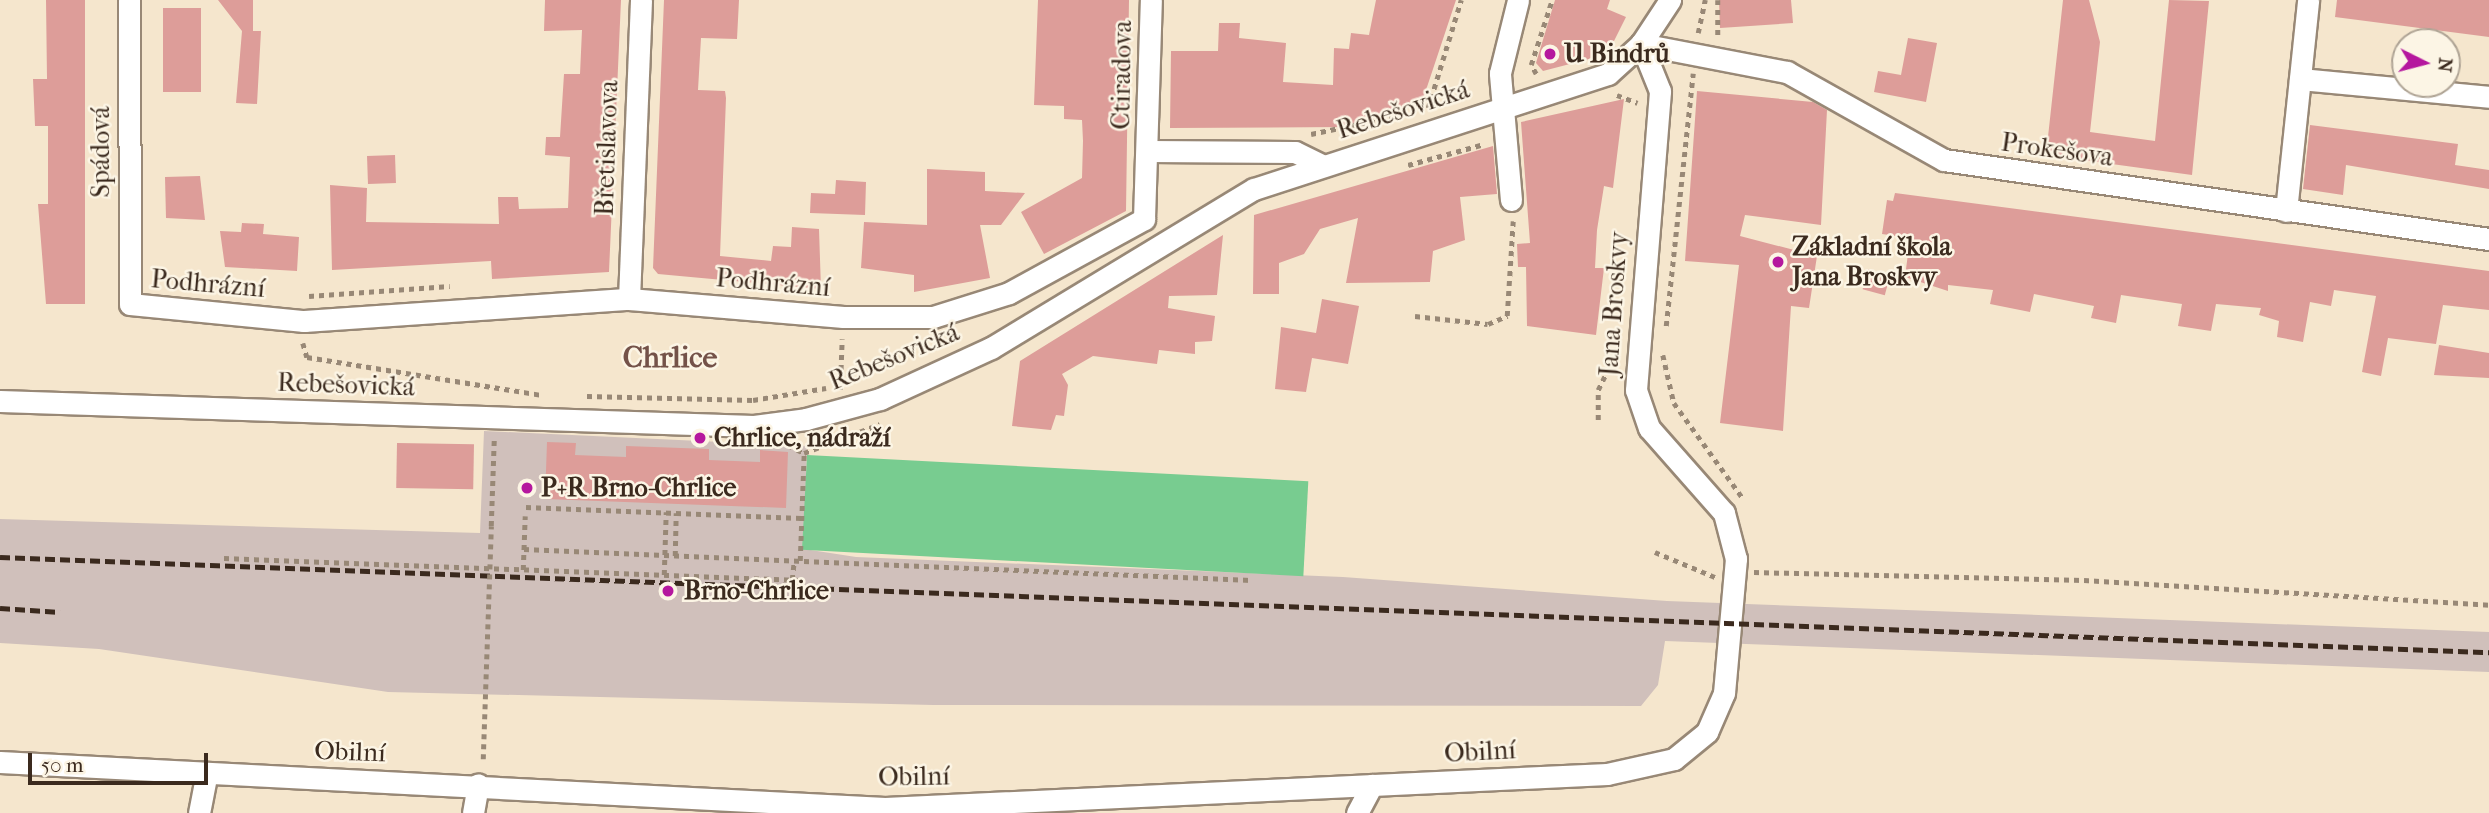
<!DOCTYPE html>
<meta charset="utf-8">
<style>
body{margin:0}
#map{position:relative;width:2489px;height:813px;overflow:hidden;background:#f5e6cd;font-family:"IM FELL French Canon",serif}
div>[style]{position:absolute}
.industrial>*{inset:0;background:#d0c0bb}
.green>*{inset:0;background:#78cc90;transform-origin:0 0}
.building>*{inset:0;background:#dd9d99;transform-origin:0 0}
.path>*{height:4.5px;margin-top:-2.25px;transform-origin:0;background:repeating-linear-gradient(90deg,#988876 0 5px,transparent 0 10px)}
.roads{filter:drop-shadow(2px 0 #988876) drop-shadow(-2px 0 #988876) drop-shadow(0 2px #988876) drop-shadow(0 -2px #988876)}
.street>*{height:21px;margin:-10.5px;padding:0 10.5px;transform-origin:10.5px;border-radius:10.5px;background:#fff}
.rail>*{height:5px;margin-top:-2.5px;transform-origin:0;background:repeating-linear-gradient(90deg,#3b2a1e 0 10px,transparent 0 15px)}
.path-bridge>*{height:4.5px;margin-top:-2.25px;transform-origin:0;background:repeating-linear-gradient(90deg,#988876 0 5px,transparent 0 10px)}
.dots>*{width:19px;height:19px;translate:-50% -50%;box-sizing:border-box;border:4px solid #fcf5e5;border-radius:50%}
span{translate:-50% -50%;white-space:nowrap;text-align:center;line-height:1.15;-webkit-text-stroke:5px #fcf5e5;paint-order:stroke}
.poi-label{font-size:26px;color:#3b2a1e;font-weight:700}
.left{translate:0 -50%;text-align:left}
.street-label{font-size:26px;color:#3b2a1e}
.quarter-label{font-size:30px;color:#745249;font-weight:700}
.north{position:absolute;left:2391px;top:28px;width:70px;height:70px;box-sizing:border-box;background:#fcf5e5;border:2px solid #afa495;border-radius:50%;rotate:96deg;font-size:19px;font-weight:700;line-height:28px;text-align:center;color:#3b2a1e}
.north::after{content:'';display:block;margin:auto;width:24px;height:32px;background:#b5179e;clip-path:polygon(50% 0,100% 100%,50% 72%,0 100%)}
.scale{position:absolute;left:28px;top:753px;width:180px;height:32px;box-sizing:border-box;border:4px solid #3b2a1e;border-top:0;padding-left:9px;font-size:21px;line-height:24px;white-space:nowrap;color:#3b2a1e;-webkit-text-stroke:5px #fcf5e5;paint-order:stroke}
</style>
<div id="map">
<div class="industrial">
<div style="clip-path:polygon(484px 431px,807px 446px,804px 549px,856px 557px,1343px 577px,1667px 601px,2489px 632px,2489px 672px,1665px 641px,1658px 685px,1641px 706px,933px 705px,388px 692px,99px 649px,0 643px,0 519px,480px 533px)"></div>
</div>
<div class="green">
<div style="left:807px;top:455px;width:502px;height:95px;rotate:3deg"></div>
</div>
<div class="building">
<div style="clip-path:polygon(46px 0,85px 0,85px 304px,46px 304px,38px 204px,48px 204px,48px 126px,35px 126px,33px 79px,47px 79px)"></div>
<div style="clip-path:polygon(218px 0,253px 0,253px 31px,261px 31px,257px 104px,236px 103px,242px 31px)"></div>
<div style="clip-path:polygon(545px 0,621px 0,609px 272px,492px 279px,491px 261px,332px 270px,330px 185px,367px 188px,366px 222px,499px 224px,498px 197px,518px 197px,519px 209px,568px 208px,570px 157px,545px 155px,546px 137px,560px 137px,564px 74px,580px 74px,582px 30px,544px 31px)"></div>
<div style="clip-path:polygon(664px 0,739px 0,737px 39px,701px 38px,698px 90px,725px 91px,726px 98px,720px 256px,771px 261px,773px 246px,791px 247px,792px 227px,819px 229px,821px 289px,658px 274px,653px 268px)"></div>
<div style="clip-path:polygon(1038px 0,1129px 0,1126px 211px,1044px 254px,1021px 212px,1082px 178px,1083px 141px,1082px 120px,1064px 119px,1064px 106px,1034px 105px)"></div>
<div style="clip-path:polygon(1376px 0,1456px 0,1422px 102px,1344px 127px,1170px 128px,1171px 51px,1218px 51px,1219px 23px,1240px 23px,1239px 38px,1286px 43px,1283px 82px,1333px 85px,1334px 48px,1349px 49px,1351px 33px,1369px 35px)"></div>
<div style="clip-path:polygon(1555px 0,1610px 0,1607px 9px,1626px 17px,1613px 43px,1589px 59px,1543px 71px,1536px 63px)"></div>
<div style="clip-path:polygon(1719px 0,1791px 0,1793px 23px,1720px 28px)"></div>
<div style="clip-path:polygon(2063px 0,2089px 0,2100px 42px,2090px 132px,2155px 141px,2169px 0,2209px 1px,2192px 175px,2046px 155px)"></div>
<div style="clip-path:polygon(2337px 0,2489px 0,2489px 37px,2335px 17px)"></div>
<div style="left:163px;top:8px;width:38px;height:84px"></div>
<div style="clip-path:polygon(1908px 38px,1937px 43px,1926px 102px,1874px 92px,1878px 71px,1901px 75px)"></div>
<div style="clip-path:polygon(1697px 91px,1813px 102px,1827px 110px,1821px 225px,1745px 215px,1740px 236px,1817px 256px,1809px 308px,1791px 306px,1783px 431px,1720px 423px,1739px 265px,1685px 261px)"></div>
<div style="clip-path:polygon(1624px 99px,1613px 188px,1604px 186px,1597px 230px,1595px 268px,1604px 268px,1596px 335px,1527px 326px,1526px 267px,1518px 267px,1517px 244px,1530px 243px,1521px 122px)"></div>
<div style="clip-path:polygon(2310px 125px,2458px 144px,2455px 165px,2489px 170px,2489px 189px,2346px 165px,2343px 195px,2303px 189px)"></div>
<div style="clip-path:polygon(1493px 146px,1497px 194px,1460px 197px,1465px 240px,1433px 251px,1430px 282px,1346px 283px,1358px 218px,1320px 229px,1304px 254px,1279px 263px,1279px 294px,1253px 294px,1254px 215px)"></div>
<div style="left:395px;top:155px;width:28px;height:28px;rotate:88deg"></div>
<div style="clip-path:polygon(927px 169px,985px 172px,985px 191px,1025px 193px,1001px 225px,980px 225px,990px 278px,914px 292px,914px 275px,861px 268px,864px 222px,927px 225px)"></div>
<div style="clip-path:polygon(200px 176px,205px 220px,166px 218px,165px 177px)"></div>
<div style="clip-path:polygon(836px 180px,866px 182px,865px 215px,810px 213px,811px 193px,835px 194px)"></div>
<div style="clip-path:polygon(1895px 193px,2489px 271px,2489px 310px,2443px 305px,2436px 344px,2388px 338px,2381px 376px,2362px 372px,2376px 296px,2334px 290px,2331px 306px,2310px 302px,2303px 342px,2277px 337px,2279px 321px,2259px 315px,2261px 308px,2216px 304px,2211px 331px,2178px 326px,2182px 304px,2121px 295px,2116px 323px,2091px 318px,2094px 306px,2034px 294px,2030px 312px,1990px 304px,1993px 290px,1948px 285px,1948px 291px,1905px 277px,1910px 238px,1882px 234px,1887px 200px,1893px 201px)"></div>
<div style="clip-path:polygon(242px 223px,264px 224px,263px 234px,299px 237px,297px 271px,225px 267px,220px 231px,241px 232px)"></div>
<div style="clip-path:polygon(1223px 235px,1217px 295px,1169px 296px,1168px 308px,1215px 316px,1212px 341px,1195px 342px,1195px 354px,1159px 350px,1157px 364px,1093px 356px,1062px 374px,1068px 385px,1064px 416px,1056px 415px,1051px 430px,1012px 426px,1020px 361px)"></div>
<div style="left:1868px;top:269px;width:23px;height:21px;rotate:15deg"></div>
<div style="clip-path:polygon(1322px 299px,1359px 306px,1348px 364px,1312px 358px,1306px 392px,1275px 389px,1281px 327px,1316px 333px)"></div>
<div style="clip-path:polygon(2439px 345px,2489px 353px,2489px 378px,2434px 375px)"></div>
<div style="clip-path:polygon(547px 442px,576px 443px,575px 455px,626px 457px,626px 446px,709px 449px,709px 460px,760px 462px,760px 450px,788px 452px,786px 508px,545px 499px)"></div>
<div style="left:397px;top:443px;width:77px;height:45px;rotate:1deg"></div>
</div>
<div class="path">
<div style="left:1718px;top:0;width:38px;rotate:90deg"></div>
<div style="left:1698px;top:33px;width:34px;rotate:-78deg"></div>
<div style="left:1536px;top:74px;width:10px;rotate:-119deg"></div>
<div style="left:1531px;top:65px;width:68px;rotate:-72.1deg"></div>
<div style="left:1617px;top:95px;width:22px;rotate:21deg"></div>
<div style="left:1428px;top:108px;width:113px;rotate:-73deg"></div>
<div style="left:1311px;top:134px;width:96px;rotate:-12deg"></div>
<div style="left:1408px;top:165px;width:79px;rotate:-15.4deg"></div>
<div style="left:309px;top:296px;width:141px;rotate:-4.1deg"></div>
<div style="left:1415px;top:316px;width:73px;rotate:6.3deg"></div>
<div style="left:1488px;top:324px;width:21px;rotate:-23deg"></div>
<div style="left:1507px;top:316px;width:95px;rotate:-86.4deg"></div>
<div style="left:1666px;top:326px;width:254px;rotate:-83.9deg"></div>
<div style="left:303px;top:343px;width:15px;rotate:74deg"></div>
<div style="left:307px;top:357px;width:237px;rotate:9.2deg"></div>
<div style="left:1663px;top:355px;width:49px;rotate:77.1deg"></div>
<div style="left:1674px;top:403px;width:116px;rotate:54.1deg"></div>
<div style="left:840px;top:390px;width:51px;rotate:-87.8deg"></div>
<div style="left:587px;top:396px;width:166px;rotate:1.4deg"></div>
<div style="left:753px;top:400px;width:74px;rotate:-9.3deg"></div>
<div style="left:1598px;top:420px;width:30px;rotate:-90deg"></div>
<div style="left:1598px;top:390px;width:43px;rotate:-64deg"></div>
<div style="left:788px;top:445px;width:18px;rotate:27deg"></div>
<div style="left:804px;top:453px;width:81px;rotate:-20.9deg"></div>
<div style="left:526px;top:507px;width:276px;rotate:2.3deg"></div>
<div style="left:491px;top:526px;width:87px;rotate:-88deg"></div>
<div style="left:524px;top:549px;width:728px;rotate:2.44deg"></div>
<div style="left:1655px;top:552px;width:65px;rotate:22.6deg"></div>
<div style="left:675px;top:556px;width:43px;rotate:-88.7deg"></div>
<div style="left:224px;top:558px;width:576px;rotate:2.19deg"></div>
<div style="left:800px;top:561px;width:108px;rotate:-87.9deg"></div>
<div style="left:523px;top:570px;width:54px;rotate:-87.9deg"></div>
<div style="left:1754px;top:572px;width:330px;rotate:1.4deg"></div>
<div style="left:2084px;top:580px;width:406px;rotate:3.5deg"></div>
<div style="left:664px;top:575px;width:63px;rotate:-88.2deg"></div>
<div style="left:792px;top:580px;width:19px;rotate:-84deg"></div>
</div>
<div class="roads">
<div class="street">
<div style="left:129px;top:0;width:304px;rotate:89.8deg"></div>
<div style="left:130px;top:304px;width:175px;rotate:5.6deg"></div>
<div style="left:304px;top:321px;width:326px;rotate:-3.9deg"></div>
<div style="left:629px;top:299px;width:215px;rotate:4.8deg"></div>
<div style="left:843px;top:317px;width:90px"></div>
<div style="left:933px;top:317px;width:80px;rotate:-17.5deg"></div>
<div style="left:1009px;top:293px;width:154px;rotate:-28.7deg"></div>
<div style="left:1144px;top:219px;width:219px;rotate:-88.2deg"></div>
<div style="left:1641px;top:44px;width:149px;rotate:10.9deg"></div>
<div style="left:1787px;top:72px;width:180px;rotate:29.3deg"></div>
<div style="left:1944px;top:160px;width:551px;rotate:8.25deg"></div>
<div style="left:2300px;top:79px;width:190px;rotate:5.4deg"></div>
<div style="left:1149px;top:151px;width:146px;rotate:0.4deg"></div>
<div style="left:1295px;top:152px;width:30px;rotate:26deg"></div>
<div style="left:1511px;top:200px;width:127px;rotate:-95deg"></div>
<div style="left:1500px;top:73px;width:75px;rotate:-76.1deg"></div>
<div style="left:2286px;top:211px;width:212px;rotate:-84deg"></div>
<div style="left:629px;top:299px;width:299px;rotate:-87.7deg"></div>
<div style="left:0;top:401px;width:754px;rotate:1.9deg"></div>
<div style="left:754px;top:426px;width:52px;rotate:-7.7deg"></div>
<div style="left:806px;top:419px;width:77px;rotate:-15.1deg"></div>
<div style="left:880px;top:399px;width:122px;rotate:-24.7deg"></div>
<div style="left:991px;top:348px;width:307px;rotate:-31.2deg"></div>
<div style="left:1254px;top:189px;width:372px;rotate:-18deg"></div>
<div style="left:1608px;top:74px;width:45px;rotate:-42.3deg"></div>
<div style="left:1641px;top:44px;width:53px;rotate:-56.6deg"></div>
<div style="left:0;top:762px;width:886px;rotate:2.98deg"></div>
<div style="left:885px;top:808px;width:723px;rotate:-2.7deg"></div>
<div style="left:1607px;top:774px;width:69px;rotate:-12.6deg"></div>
<div style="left:1674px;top:759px;width:43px;rotate:-39.3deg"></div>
<div style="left:1707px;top:732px;width:43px;rotate:-66.4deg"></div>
<div style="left:1724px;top:693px;width:135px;rotate:-84.9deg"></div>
<div style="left:1736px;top:559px;width:48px;rotate:-104.6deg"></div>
<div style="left:1724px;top:513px;width:113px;rotate:-131.4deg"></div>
<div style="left:1649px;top:428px;width:40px;rotate:-108.9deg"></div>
<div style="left:1636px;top:390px;width:300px;rotate:-85.4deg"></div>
<div style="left:1660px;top:91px;width:51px;rotate:-112deg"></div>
<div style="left:199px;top:813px;width:38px;rotate:-79deg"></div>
<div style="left:473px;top:813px;width:29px;rotate:-80deg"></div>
<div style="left:1357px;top:813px;width:32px;rotate:-62deg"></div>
</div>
</div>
<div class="rail">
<div style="left:0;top:557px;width:2491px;rotate:2.19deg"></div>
<div style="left:0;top:608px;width:60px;rotate:3.8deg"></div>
</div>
<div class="path-bridge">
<div style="left:483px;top:759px;width:233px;rotate:-88deg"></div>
</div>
<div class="dots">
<div style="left:1550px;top:54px;background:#b5179e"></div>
<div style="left:1778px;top:262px;background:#b5179e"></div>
<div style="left:700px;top:438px;background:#b5179e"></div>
<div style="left:527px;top:488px;background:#b5179e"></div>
<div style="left:668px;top:591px;background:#b5179e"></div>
</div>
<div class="poi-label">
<span class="left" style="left:1564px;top:54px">U Bindrů</span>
<span class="left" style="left:1792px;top:262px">Základní škola<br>Jana Broskvy</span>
<span class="left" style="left:714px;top:438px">Chrlice, nádraží</span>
<span class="left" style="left:541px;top:488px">P+R Brno-Chrlice</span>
<span class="left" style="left:684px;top:591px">Brno-Chrlice</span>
</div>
<div class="street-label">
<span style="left:1122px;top:75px;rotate:-89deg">Ctiradova</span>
<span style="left:1403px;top:110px;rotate:-18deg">Rebešovická</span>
<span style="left:607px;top:148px;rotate:-88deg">Břetislavova</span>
<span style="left:2057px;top:150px;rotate:8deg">Prokešova</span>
<span style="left:101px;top:152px;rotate:-90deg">Spádová</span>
<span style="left:773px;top:283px;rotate:5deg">Podhrázní</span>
<span style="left:208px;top:284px;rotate:5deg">Podhrázní</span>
<span style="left:1614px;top:304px;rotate:-86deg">Jana Broskvy</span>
<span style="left:894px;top:357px;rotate:-22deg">Rebešovická</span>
<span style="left:346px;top:385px;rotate:2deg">Rebešovická</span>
<span style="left:350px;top:752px;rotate:2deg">Obilní</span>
<span style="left:1480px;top:752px;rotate:-3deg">Obilní</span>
<span style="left:914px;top:777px;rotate:-1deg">Obilní</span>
</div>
<div class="quarter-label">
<span style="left:670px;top:358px">Chrlice</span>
</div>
<div class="north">N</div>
<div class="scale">50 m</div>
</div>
